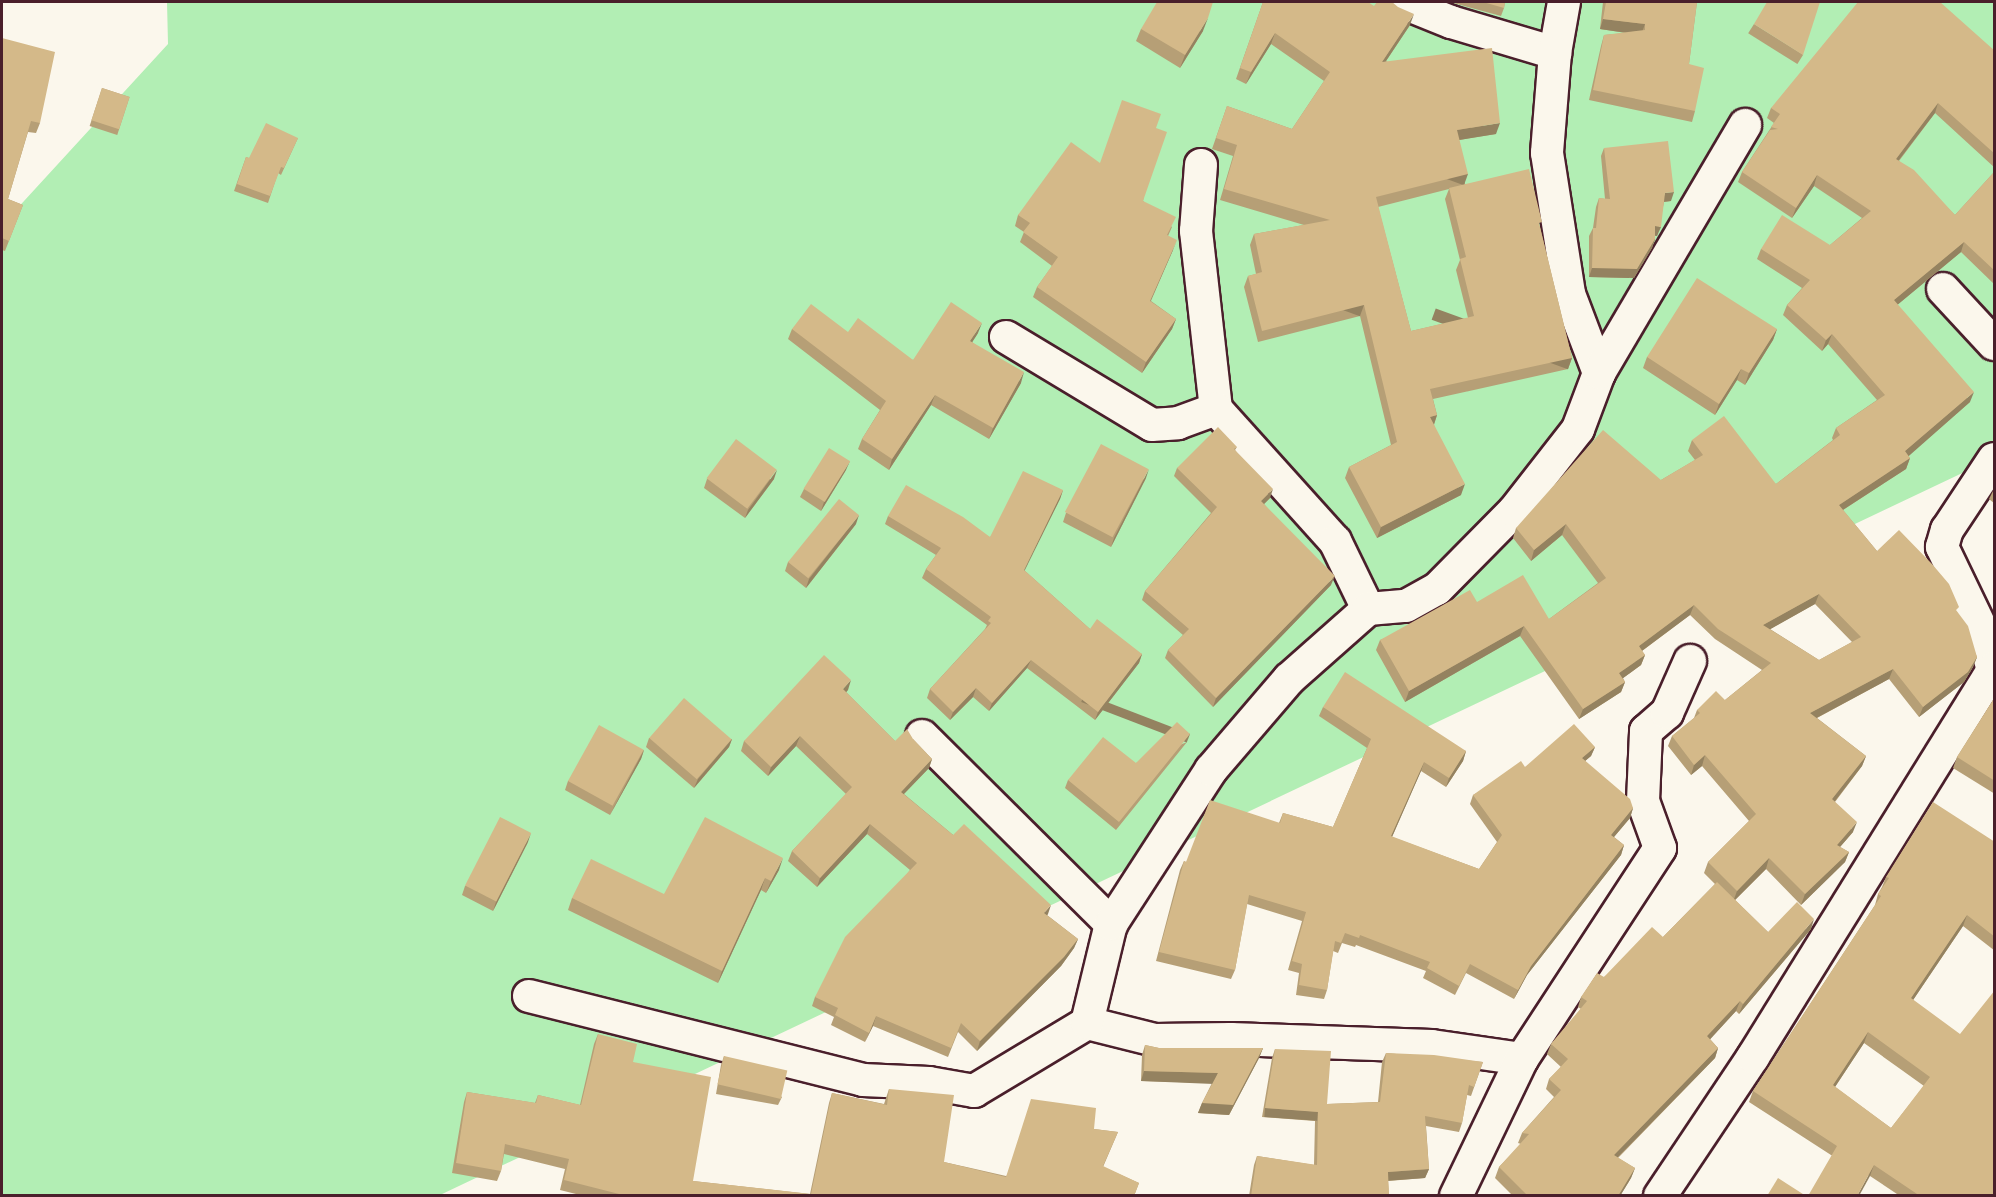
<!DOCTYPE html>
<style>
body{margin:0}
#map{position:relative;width:1996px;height:1197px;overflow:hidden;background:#fbf7ec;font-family:Pangolin,sans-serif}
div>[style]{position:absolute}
.green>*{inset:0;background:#b2eeb4}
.roads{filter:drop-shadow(2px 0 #4a1f2b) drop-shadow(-2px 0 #4a1f2b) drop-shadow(0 2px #4a1f2b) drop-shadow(0 -2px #4a1f2b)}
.minor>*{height:32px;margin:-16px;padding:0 16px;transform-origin:16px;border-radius:16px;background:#fbf7ec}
.wall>*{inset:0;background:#b69f76;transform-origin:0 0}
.shaded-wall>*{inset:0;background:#948260;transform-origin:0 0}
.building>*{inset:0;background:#d4b989;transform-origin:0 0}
span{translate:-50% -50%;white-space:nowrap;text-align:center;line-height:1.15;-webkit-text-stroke:4.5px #fbf7ec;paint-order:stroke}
.frame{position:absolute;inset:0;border:3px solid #4a1f2b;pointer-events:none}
</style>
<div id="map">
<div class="green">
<div style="clip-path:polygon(167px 2px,1994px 2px,1994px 458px,440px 1195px,2px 1195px,2px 225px,168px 44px)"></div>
</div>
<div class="roads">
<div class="minor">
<div style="left:1401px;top:2px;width:54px;rotate:21.8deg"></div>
<div style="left:1451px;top:22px;width:109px;rotate:16.6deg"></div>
<div style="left:1564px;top:2px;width:52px;rotate:100deg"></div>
<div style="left:1555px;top:53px;width:100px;rotate:94.6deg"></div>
<div style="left:1547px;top:153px;width:143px;rotate:81.1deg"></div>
<div style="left:1569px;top:294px;width:85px;rotate:69.2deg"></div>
<div style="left:1201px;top:165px;width:66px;rotate:94.3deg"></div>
<div style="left:1196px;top:231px;width:179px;rotate:83.6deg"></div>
<div style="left:1216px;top:409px;width:178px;rotate:48deg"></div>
<div style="left:1335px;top:541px;width:76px;rotate:64.1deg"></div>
<div style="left:1943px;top:289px;width:75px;rotate:47.2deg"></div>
<div style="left:1006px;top:337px;width:170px;rotate:31.1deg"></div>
<div style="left:1152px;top:425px;width:26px;rotate:-4deg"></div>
<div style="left:1178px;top:423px;width:40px;rotate:-20.2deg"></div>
<div style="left:1993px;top:670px;width:44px;rotate:-105.9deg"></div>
<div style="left:1981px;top:628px;width:90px;rotate:-115.7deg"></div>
<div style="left:1942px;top:547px;width:18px;rotate:-74deg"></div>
<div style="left:1947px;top:530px;width:85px;rotate:-56.5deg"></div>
<div style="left:922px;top:736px;width:267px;rotate:44.8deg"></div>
<div style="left:529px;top:996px;width:344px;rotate:14.1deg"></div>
<div style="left:863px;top:1080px;width:66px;rotate:2.6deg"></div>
<div style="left:929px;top:1083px;width:46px;rotate:10.1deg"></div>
<div style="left:974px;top:1091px;width:132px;rotate:-31deg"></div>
<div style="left:1087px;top:1023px;width:70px;rotate:14deg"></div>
<div style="left:1155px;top:1040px;width:76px;rotate:-0.8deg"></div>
<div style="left:1231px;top:1039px;width:201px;rotate:2deg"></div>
<div style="left:1432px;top:1046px;width:91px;rotate:8.2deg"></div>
<div style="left:1087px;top:1023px;width:102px;rotate:-76.4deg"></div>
<div style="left:1111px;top:924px;width:184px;rotate:-57deg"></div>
<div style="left:1211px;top:770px;width:120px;rotate:-49.4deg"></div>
<div style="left:1289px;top:679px;width:106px;rotate:-41.5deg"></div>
<div style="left:1368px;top:609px;width:38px;rotate:-5deg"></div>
<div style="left:1406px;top:606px;width:35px;rotate:-29deg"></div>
<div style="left:1437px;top:589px;width:110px;rotate:-45.4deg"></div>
<div style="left:1514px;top:511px;width:104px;rotate:-52deg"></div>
<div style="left:1578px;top:429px;width:60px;rotate:-69.4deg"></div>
<div style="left:1599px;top:373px;width:288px;rotate:-59.5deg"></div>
<div style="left:1456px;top:1196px;width:152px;rotate:-64.3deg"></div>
<div style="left:1522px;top:1059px;width:252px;rotate:-56.8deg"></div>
<div style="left:1660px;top:848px;width:50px;rotate:-109.9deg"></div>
<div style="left:1643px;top:801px;width:70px;rotate:-87.5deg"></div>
<div style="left:1646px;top:731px;width:28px;rotate:-41deg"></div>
<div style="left:1667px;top:713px;width:57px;rotate:-66.1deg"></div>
<div style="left:1660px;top:1196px;width:167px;rotate:-56.2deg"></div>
<div style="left:1753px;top:1057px;width:458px;rotate:-58.2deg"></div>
</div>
</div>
<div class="wall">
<div style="clip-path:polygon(evenodd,1263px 2px,1374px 6px,1410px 25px,1386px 61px,1496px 134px,1459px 140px,1465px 184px,1540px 227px,1572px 358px,1568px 369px,1433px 399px,1437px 415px,1434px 425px,1461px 495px,1377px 538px,1345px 478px,1349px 467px,1391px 445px,1360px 316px,1258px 342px,1244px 287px,1248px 276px,1256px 274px,1250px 245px,1254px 234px,1304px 225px,1220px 200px,1233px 156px,1212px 149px,1227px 106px,1292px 129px,1324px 81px,1271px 44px,1246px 84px,1236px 79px,1263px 2px,1449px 189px,1445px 199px,1460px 260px,1456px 270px,1468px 318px,1411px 331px,1378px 207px,1449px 189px)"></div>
<div style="clip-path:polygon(1450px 2px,1505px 2px,1504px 8px,1501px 16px)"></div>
<div style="clip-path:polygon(1603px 2px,1697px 2px,1689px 64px,1695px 111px,1692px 122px,1589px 100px,1601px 46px,1604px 35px,1626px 33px,1600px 29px)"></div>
<div style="left:1754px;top:24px;width:58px;height:11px;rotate:32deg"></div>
<div style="clip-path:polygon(1141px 29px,1203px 31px,1180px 68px,1136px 41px)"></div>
<div style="clip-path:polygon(2px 38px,40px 123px,36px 133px,28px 132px,8px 199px,23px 205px,5px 251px,2px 250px)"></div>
<div style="clip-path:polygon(evenodd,1995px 51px,1995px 168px,1935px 113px,1899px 161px,1955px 215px,1995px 171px,1995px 285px,1961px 252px,1897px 305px,1970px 402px,1908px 456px,1910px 458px,1906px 469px,1843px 510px,1877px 551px,1957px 612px,1977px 657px,1973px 667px,1964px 682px,1919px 717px,1889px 679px,1817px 718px,1866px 756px,1862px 766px,1835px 802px,1853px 832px,1840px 847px,1849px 852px,1845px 862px,1801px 905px,1766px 869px,1735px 900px,1768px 932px,1811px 929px,1739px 1014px,1736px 1011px,1710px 1039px,1718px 1048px,1715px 1058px,1618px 1158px,1635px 1168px,1631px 1178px,1620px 1196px,1513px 1196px,1495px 1178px,1499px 1167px,1521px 1144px,1518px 1143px,1522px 1133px,1554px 1097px,1546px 1089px,1549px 1079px,1561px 1067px,1547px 1054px,1551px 1044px,1581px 1009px,1578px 1007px,1581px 997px,1604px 977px,1663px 937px,1715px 884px,1704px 873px,1708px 862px,1749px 821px,1702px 766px,1691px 775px,1668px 746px,1672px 736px,1694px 718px,1697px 710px,1725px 700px,1762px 670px,1715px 639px,1690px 615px,1642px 651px,1645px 655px,1641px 665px,1623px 678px,1625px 682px,1621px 692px,1579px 719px,1520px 636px,1405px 702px,1376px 650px,1380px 640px,1477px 602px,1549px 619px,1598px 583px,1562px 535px,1531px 561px,1513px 538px,1516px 528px,1661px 480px,1695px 460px,1688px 451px,1692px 440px,1776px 484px,1833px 440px,1832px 438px,1836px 428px,1877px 400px,1828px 344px,1822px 351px,1783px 315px,1787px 305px,1802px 288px,1757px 259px,1761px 249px,1830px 245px,1862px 218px,1814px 186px,1792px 218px,1738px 182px,1742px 172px,1774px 123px,1767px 118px,1771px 108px,1995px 51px,1815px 604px,1852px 642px,1819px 660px,1770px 629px,1815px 604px)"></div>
<div style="left:102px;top:88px;width:29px;height:40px;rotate:18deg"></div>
<div style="clip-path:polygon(1156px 128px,1143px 201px,1172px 227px,1168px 236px,1173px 250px,1151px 301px,1176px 319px,1172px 329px,1142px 373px,1033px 297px,1037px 287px,1052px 266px,1020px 242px,1024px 232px,1015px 226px,1018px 215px)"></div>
<div style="clip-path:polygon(298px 138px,281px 175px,278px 173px,268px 203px,234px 191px,246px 157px,249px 158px)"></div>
<div style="clip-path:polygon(1604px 148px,1671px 201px,1664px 202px,1657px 236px,1655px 236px,1655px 239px,1652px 248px,1634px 278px,1589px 277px,1589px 236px,1593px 228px,1596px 207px,1599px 198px,1605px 199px,1601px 156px)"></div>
<div style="clip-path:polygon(792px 329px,848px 332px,913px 360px,978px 333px,972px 342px,1021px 383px,989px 439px,931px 405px,889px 470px,858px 449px,862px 439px,880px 410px,788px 339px)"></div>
<div style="clip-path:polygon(1777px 329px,1773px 340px,1745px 385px,1737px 380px,1715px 415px,1643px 368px,1647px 357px)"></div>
<div style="clip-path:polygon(1237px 447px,1235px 450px,1270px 498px,1264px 504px,1331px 585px,1213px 707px,1165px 658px,1168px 650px,1183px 635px,1142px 600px,1145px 591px,1211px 513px,1174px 476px,1177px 468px)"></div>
<div style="clip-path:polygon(846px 470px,821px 511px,800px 497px,804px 489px)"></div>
<div style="clip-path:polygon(1146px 478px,1111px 547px,1063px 522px,1066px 513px)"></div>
<div style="clip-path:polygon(707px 479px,774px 479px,745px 518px,704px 488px)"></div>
<div style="clip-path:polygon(1995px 487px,1995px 504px,1989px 499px)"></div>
<div style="clip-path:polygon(1063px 490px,1060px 499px,1024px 570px,1090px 629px,1142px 654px,1139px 663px,1095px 720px,1027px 668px,989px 711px,973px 697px,950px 720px,927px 698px,930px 689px,985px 629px,987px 625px,922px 578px,926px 569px,936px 555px,885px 524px,888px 516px,990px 537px)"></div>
<div style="clip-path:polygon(856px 524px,806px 588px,785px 571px,788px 562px)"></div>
<div style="clip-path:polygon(848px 690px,846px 692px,895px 741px,913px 739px,932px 759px,929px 768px,904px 794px,1048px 914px,1047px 915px,1078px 939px,1074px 948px,1061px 966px,977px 1051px,958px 1032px,948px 1057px,873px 1026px,865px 1042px,831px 1025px,834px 1017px,812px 1006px,815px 997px,910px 870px,867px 834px,817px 887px,788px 861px,792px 851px,846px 794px,796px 746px,768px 776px,741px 751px,744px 741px)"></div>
<div style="clip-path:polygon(1995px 697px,1995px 794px,1953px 768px,1957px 757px)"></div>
<div style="clip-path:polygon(1323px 707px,1466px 751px,1463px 761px,1446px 787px,1421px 771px,1392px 837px,1479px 869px,1497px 842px,1470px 804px,1473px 795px,1525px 767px,1595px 747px,1591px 756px,1585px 761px,1633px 808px,1630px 818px,1614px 837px,1624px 845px,1621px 855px,1527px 975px,1514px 999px,1466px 973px,1455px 995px,1423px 978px,1426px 971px,1356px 945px,1355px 947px,1342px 943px,1338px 953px,1333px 951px,1327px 990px,1324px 999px,1296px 995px,1299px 973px,1288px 970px,1302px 921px,1247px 904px,1235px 970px,1231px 979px,1156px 961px,1180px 870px,1184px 861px,1186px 862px,1279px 823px,1283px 813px,1333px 827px,1367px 748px,1319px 716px)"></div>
<div style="clip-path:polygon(649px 738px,732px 739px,729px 747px,694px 788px,646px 747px)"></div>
<div style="clip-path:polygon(1187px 742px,1116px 830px,1065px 788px,1068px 780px,1136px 763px)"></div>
<div style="clip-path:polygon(644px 750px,641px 759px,610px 815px,565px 790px,568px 781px)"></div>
<div style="clip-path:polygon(528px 842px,493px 911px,462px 895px,465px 886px)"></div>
<div style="clip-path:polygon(evenodd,1995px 842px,1995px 951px,1963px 926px,1913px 1000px,1995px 1196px,1900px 1196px,1870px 1176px,1831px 1155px,1749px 1102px,1753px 1091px,1875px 905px,1878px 894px,1882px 887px,1886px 877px,1995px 842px,1864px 1043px,1924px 1086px,1891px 1128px,1835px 1087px,1864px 1043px)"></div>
<div style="clip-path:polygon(779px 870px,766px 893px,761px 890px,718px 983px,568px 910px,572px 898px,664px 894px)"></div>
<div style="clip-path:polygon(598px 1034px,633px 1062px,693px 1181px,810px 1194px,829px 1103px,832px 1093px,884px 1104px,889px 1089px,944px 1162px,1006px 1176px,1094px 1129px,1118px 1132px,1103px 1167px,1139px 1183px,1134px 1196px,584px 1196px,560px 1190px,565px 1169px,504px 1154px,501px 1171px,497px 1181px,452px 1173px,464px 1102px,467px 1092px,535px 1103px,538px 1095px,580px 1105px,594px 1044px)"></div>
<div style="clip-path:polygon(1145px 1045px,1159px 1048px,1263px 1048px,1259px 1058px,1229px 1115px,1198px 1113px,1202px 1103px,1212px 1083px,1141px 1081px,1142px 1055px)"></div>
<div style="clip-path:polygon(1275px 1049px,1327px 1104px,1378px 1102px,1382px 1062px,1386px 1053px,1483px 1062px,1471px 1096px,1467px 1095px,1462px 1123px,1459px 1132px,1426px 1126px,1429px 1169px,1425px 1178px,1388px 1181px,1389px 1196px,1249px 1196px,1254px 1165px,1257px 1156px,1314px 1165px,1315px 1121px,1262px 1117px,1272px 1058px)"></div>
<div style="clip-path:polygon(724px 1056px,782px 1097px,778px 1105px,716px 1094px,721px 1065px)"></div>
</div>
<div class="shaded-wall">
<div style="clip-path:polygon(1414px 14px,1410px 25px,1378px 73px,1382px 62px)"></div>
<div style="clip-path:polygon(1208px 18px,1203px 31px,1180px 68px,1185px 55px)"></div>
<div style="clip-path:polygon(1603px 19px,1645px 24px,1641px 35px,1600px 29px)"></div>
<div style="clip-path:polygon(1275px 33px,1271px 44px,1246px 84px,1251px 72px)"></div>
<div style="clip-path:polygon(1938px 103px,1935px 113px,1892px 169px,1896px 159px)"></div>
<div style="clip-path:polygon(1500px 123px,1496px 134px,1453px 141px,1457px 130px)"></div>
<div style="left:1468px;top:174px;width:12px;height:95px;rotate:110deg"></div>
<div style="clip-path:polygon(1817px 175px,1814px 186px,1792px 218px,1796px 208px)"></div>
<div style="clip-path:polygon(1674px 192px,1671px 201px,1662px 202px,1665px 193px)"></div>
<div style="clip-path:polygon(1655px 226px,1661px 227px,1657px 236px,1652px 235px)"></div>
<div style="clip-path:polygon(1655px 239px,1652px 248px,1634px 278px,1589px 277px,1592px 268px)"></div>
<div style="clip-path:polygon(1177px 240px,1173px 250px,1146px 311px,1150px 301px)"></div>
<div style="clip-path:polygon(1964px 242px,1961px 252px,1890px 311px,1894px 300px)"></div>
<div style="left:1364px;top:305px;width:12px;height:105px;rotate:110deg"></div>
<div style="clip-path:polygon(1176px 319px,1172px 329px,1142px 373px,1146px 362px)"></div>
<div style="clip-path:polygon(982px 323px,978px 333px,966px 352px,970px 341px)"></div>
<div style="clip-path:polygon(1777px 329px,1773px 340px,1745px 385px,1749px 373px)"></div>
<div style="clip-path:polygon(1832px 334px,1828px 344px,1822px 351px,1826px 340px)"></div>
<div style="left:1572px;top:358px;width:12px;height:145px;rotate:110deg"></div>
<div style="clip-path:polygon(1741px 369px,1737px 380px,1715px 415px,1719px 404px)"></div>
<div style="clip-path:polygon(1024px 372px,1021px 383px,989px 439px,993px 428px)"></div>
<div style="clip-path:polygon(1974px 392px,1970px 402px,1902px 462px,1905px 451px)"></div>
<div style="clip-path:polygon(935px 395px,931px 405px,889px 470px,892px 459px)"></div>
<div style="clip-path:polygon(1437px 415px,1433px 427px,1430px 417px)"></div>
<div style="clip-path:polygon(1910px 458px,1906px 469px,1835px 515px,1839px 505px)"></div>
<div style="clip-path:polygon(850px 461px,846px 470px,821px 511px,824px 502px)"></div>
<div style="clip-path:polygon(1149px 469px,1146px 478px,1111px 547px,1114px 538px)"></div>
<div style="clip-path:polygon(777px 470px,774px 479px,745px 518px,748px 510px)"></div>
<div style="clip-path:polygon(1465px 484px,1461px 495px,1377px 538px,1381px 527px)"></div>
<div style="clip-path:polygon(1273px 489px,1270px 498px,1258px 510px,1261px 501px)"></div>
<div style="clip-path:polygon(1063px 490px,1060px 499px,1021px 578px,1024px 570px)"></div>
<div style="clip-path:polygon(859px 515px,856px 524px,806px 588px,809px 579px)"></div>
<div style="clip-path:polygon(1566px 524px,1562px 535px,1531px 561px,1534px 550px)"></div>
<div style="clip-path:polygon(1335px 576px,1331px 585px,1213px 707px,1216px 698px)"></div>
<div style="clip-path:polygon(1819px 594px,1815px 604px,1760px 635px,1763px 625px)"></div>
<div style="clip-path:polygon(1694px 605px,1690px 615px,1635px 656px,1639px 646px)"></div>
<div style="clip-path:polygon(1524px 626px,1520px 636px,1405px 702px,1409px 691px)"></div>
<div style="clip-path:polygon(1142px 654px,1139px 663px,1095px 720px,1098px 712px)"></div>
<div style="clip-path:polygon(1645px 655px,1641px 665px,1615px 684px,1619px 673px)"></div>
<div style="clip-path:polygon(1977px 657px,1973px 667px,1964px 682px,1919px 717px,1923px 707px)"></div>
<div style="clip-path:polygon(1031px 660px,1027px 668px,989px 711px,992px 703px)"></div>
<div style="clip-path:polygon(1893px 669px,1889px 679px,1807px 723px,1810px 713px)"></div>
<div style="clip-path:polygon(851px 680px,848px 690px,840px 699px,843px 689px)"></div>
<div style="clip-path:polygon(1625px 682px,1621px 692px,1579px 719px,1583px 709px)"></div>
<div style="clip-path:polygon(976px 688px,973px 697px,950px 720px,953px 712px)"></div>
<div style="left:1190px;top:734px;width:9px;height:113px;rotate:111deg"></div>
<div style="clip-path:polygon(800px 736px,796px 746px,768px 776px,771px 767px)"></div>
<div style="clip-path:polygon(732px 739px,729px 747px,694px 788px,698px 779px)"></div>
<div style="clip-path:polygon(1595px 747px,1591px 756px,1578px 767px,1582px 758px)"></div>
<div style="clip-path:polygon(644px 750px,641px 759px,610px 815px,614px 807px)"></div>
<div style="clip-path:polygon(1466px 751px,1463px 761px,1446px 787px,1449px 778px)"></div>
<div style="clip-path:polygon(1705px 755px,1702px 766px,1691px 775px,1694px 765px)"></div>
<div style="clip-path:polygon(1866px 756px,1862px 766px,1828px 810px,1832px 799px)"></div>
<div style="clip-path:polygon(932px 759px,929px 768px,897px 801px,901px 792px)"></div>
<div style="clip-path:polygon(1424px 762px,1421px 771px,1388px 846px,1391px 836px)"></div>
<div style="clip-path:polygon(1633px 808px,1630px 818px,1608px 844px,1611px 835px)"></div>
<div style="clip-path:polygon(1857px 822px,1853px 832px,1833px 855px,1837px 845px)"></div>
<div style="clip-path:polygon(870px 824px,867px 834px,817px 887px,820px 878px)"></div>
<div style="clip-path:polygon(531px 833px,528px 842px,493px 911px,496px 902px)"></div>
<div style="clip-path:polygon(1624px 845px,1621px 855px,1527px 975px,1514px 999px,1518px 990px,1531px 966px)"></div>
<div style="clip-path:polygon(1849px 852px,1845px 862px,1801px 905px,1805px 894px)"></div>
<div style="clip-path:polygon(783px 858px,779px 870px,766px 893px,771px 881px)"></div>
<div style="clip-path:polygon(1769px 858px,1766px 869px,1733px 902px,1737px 891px)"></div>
<div style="clip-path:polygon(765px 878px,761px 890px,718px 983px,722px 971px)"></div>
<div style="clip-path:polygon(1051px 905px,1048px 914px,1040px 923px,1044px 913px)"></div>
<div style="clip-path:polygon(1967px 915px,1963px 926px,1907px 1009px,1911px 998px)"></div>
<div style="clip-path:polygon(1814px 919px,1811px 929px,1739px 1014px,1743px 1004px)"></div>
<div style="clip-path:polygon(1078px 939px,1074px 948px,1061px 966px,977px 1051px,980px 1041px)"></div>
<div style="clip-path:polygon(1740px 1001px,1736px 1011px,1704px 1046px,1707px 1036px)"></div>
<div style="clip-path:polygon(876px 1016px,873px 1026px,865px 1042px,869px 1033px)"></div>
<div style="clip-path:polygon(1868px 1032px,1864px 1043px,1829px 1096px,1833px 1085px)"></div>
<div style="clip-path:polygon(1263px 1048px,1259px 1058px,1229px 1115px,1198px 1113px,1202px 1103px)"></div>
<div style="clip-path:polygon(1718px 1048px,1715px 1058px,1610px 1165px,1614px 1155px)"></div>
<div style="clip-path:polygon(1144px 1071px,1218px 1073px,1214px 1084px,1141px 1081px)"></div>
<div style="left:1265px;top:1108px;width:53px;height:9px;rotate:4deg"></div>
<div style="clip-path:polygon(1874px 1165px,1870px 1176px,1859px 1196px,1857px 1196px)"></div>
<div style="clip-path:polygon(1635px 1168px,1631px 1178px,1620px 1196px,1618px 1196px)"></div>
<div style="clip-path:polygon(1429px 1169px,1425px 1178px,1384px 1181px,1388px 1172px)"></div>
</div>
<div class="building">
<div style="clip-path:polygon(1157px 2px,1213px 2px,1208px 18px,1185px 55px,1141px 29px)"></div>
<div style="clip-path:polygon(1263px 2px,1368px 2px,1374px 6px,1377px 2px,1392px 2px,1398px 7px,1414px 14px,1382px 62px,1492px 48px,1500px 123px,1457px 130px,1468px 174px,1376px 197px,1411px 331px,1474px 316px,1460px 259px,1466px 257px,1449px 188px,1529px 169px,1542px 222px,1539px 223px,1572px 358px,1430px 389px,1437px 415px,1430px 417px,1465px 484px,1381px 527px,1349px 467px,1397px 442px,1364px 305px,1262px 331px,1248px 276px,1262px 272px,1254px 234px,1330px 220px,1224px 189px,1237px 145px,1216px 138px,1227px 106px,1292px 129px,1330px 72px,1275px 33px,1251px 72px,1240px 68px)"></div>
<div style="clip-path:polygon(1483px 2px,1505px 2px,1504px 8px)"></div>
<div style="clip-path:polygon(1606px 2px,1697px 2px,1689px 64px,1704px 68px,1695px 111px,1593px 90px,1604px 35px,1645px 30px,1645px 24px,1603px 19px)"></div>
<div style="clip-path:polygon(1767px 2px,1820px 2px,1803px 55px,1754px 24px)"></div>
<div style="clip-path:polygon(evenodd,1858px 2px,1940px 2px,1995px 51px,1995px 154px,1938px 103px,1896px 159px,1914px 170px,1955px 215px,1995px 171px,1995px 271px,1964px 242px,1894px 300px,1974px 392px,1905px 451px,1910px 458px,1839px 505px,1877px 551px,1899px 530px,1932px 564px,1949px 584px,1959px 607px,1956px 610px,1968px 626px,1977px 657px,1968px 672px,1923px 707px,1893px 669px,1810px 713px,1866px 756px,1832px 799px,1857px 822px,1837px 845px,1849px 852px,1805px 894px,1769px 858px,1737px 891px,1708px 862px,1756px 814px,1705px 755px,1694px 765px,1672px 736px,1700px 713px,1697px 710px,1716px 691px,1725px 700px,1771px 663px,1718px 629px,1694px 605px,1639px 646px,1645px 655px,1619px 673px,1625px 682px,1583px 709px,1524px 626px,1409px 691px,1380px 640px,1470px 590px,1477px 602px,1523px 575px,1549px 619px,1606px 578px,1566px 524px,1534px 550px,1516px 528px,1603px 430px,1661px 480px,1703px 455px,1692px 440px,1724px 416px,1776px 484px,1840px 435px,1836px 428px,1885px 395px,1832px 334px,1826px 340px,1787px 305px,1810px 280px,1761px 249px,1782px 215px,1830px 245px,1871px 211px,1817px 175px,1796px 208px,1742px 172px,1770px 130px,1778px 129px,1771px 127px,1780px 114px,1771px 108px,1858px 2px,1819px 594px,1861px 637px,1819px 660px,1763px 625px,1819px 594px)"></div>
<div style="clip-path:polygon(2px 38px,55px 52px,40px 123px,31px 121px,8px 199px,23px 205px,9px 241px,2px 238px)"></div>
<div style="left:102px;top:88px;width:29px;height:34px;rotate:18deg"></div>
<div style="clip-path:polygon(1122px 100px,1161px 114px,1156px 128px,1167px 132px,1143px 201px,1176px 217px,1167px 235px,1177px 240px,1150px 301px,1176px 319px,1146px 362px,1037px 287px,1058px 257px,1023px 232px,1030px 223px,1018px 215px,1071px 142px,1100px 163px)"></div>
<div style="clip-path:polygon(266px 123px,298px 138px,284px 168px,281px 167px,270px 196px,237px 184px,246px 157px,249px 158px)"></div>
<div style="clip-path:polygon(1668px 141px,1674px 192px,1665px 193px,1661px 227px,1655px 226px,1655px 239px,1637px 269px,1592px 268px,1593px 228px,1596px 228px,1599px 198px,1610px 199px,1604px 148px)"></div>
<div style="clip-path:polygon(1697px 278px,1777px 329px,1749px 373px,1741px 369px,1719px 404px,1647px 357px)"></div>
<div style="clip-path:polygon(951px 302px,982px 323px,970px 341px,1024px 372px,993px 428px,935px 395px,892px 459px,862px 439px,886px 401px,792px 329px,811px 304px,848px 332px,858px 318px,913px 360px)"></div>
<div style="clip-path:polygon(1218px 427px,1237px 447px,1234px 449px,1273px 489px,1261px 501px,1335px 576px,1216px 698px,1168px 650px,1189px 629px,1145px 591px,1217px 507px,1177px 468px)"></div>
<div style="left:736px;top:439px;width:51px;height:49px;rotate:37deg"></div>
<div style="left:1101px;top:444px;width:54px;height:77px;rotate:28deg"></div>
<div style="left:829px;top:448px;width:25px;height:48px;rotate:32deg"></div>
<div style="clip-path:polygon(1023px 471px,1063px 490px,1024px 570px,1090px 629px,1097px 619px,1142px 654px,1098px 712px,1031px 660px,992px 703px,976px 688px,953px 712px,930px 689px,991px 623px,988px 621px,991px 617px,926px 569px,941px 548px,888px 516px,906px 485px,963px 517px,990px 537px)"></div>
<div style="left:839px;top:499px;width:26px;height:81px;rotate:39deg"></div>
<div style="clip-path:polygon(824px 655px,851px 680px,843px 689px,895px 741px,907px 729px,913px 739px,932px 759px,901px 792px,953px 835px,964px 824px,1051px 905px,1044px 913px,1078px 939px,1064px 957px,980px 1041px,961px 1023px,951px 1048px,876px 1016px,869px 1033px,835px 1015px,838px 1008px,815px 997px,845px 937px,917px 863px,870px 824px,820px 878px,792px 851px,852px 787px,800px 736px,771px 767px,744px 741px)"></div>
<div style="clip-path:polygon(1345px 672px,1466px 751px,1449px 778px,1424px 762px,1391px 836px,1479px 869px,1502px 835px,1473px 795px,1521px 761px,1525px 767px,1574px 724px,1595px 747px,1582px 758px,1630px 799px,1633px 808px,1611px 835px,1624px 845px,1531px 966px,1518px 990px,1470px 964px,1459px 986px,1427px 968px,1430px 962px,1360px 935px,1359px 938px,1345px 933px,1341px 943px,1335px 941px,1327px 990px,1299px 985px,1302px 964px,1292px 961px,1306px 912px,1249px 895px,1235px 970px,1159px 952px,1184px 861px,1186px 862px,1210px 800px,1280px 823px,1283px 813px,1333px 827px,1371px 739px,1323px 707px)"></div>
<div style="clip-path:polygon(1995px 697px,1995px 781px,1957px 757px)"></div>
<div style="left:684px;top:698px;width:63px;height:53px;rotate:41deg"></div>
<div style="clip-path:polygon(1177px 722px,1190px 734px,1119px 822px,1068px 780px,1103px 737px,1136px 763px)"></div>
<div style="left:599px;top:725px;width:51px;height:64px;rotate:29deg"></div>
<div style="clip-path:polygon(evenodd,1933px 802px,1995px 842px,1995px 937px,1967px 915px,1911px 998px,1960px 1034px,1995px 990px,1995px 1196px,1920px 1196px,1874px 1165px,1857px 1196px,1808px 1196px,1837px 1146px,1753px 1091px,1881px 896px,1878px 894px,1889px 878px,1886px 877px,1933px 802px,1868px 1032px,1930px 1077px,1891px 1128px,1833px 1085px,1868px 1032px)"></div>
<div style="left:500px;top:817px;width:35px;height:77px;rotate:27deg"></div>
<div style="clip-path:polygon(705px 817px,783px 858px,771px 881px,765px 878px,722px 971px,572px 898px,591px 859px,664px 894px)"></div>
<div style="clip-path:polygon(1717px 882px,1768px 932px,1797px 902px,1814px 919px,1743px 1004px,1740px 1001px,1707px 1036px,1718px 1048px,1614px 1155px,1635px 1168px,1618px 1196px,1528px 1196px,1499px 1167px,1529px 1134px,1522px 1133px,1561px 1090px,1549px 1079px,1568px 1059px,1551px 1044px,1587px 1001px,1581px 997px,1597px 973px,1604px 977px,1652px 927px,1663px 937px)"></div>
<div style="clip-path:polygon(598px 1034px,637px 1044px,633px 1062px,711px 1077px,693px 1181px,811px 1194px,832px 1093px,887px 1105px,889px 1089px,954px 1095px,944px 1162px,1006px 1177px,1031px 1099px,1096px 1108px,1094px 1129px,1118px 1132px,1103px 1166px,1139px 1183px,1134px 1196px,627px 1196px,564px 1180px,569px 1159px,505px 1144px,501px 1171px,456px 1163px,467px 1092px,536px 1103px,538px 1095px,581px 1105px)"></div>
<div style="clip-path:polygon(1145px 1045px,1159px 1048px,1263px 1048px,1233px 1105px,1202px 1103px,1218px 1073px,1144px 1071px)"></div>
<div style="clip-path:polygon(1275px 1049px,1331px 1051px,1327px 1104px,1380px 1102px,1386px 1053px,1434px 1055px,1483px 1062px,1474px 1087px,1469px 1085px,1462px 1123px,1425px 1116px,1429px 1169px,1388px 1172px,1389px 1196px,1251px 1196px,1257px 1156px,1317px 1165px,1318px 1112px,1265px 1108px)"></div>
<div style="left:724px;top:1056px;width:65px;height:29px;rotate:13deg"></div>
<div style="clip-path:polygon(1778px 1178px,1806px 1196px,1767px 1196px)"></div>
</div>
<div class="frame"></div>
</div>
